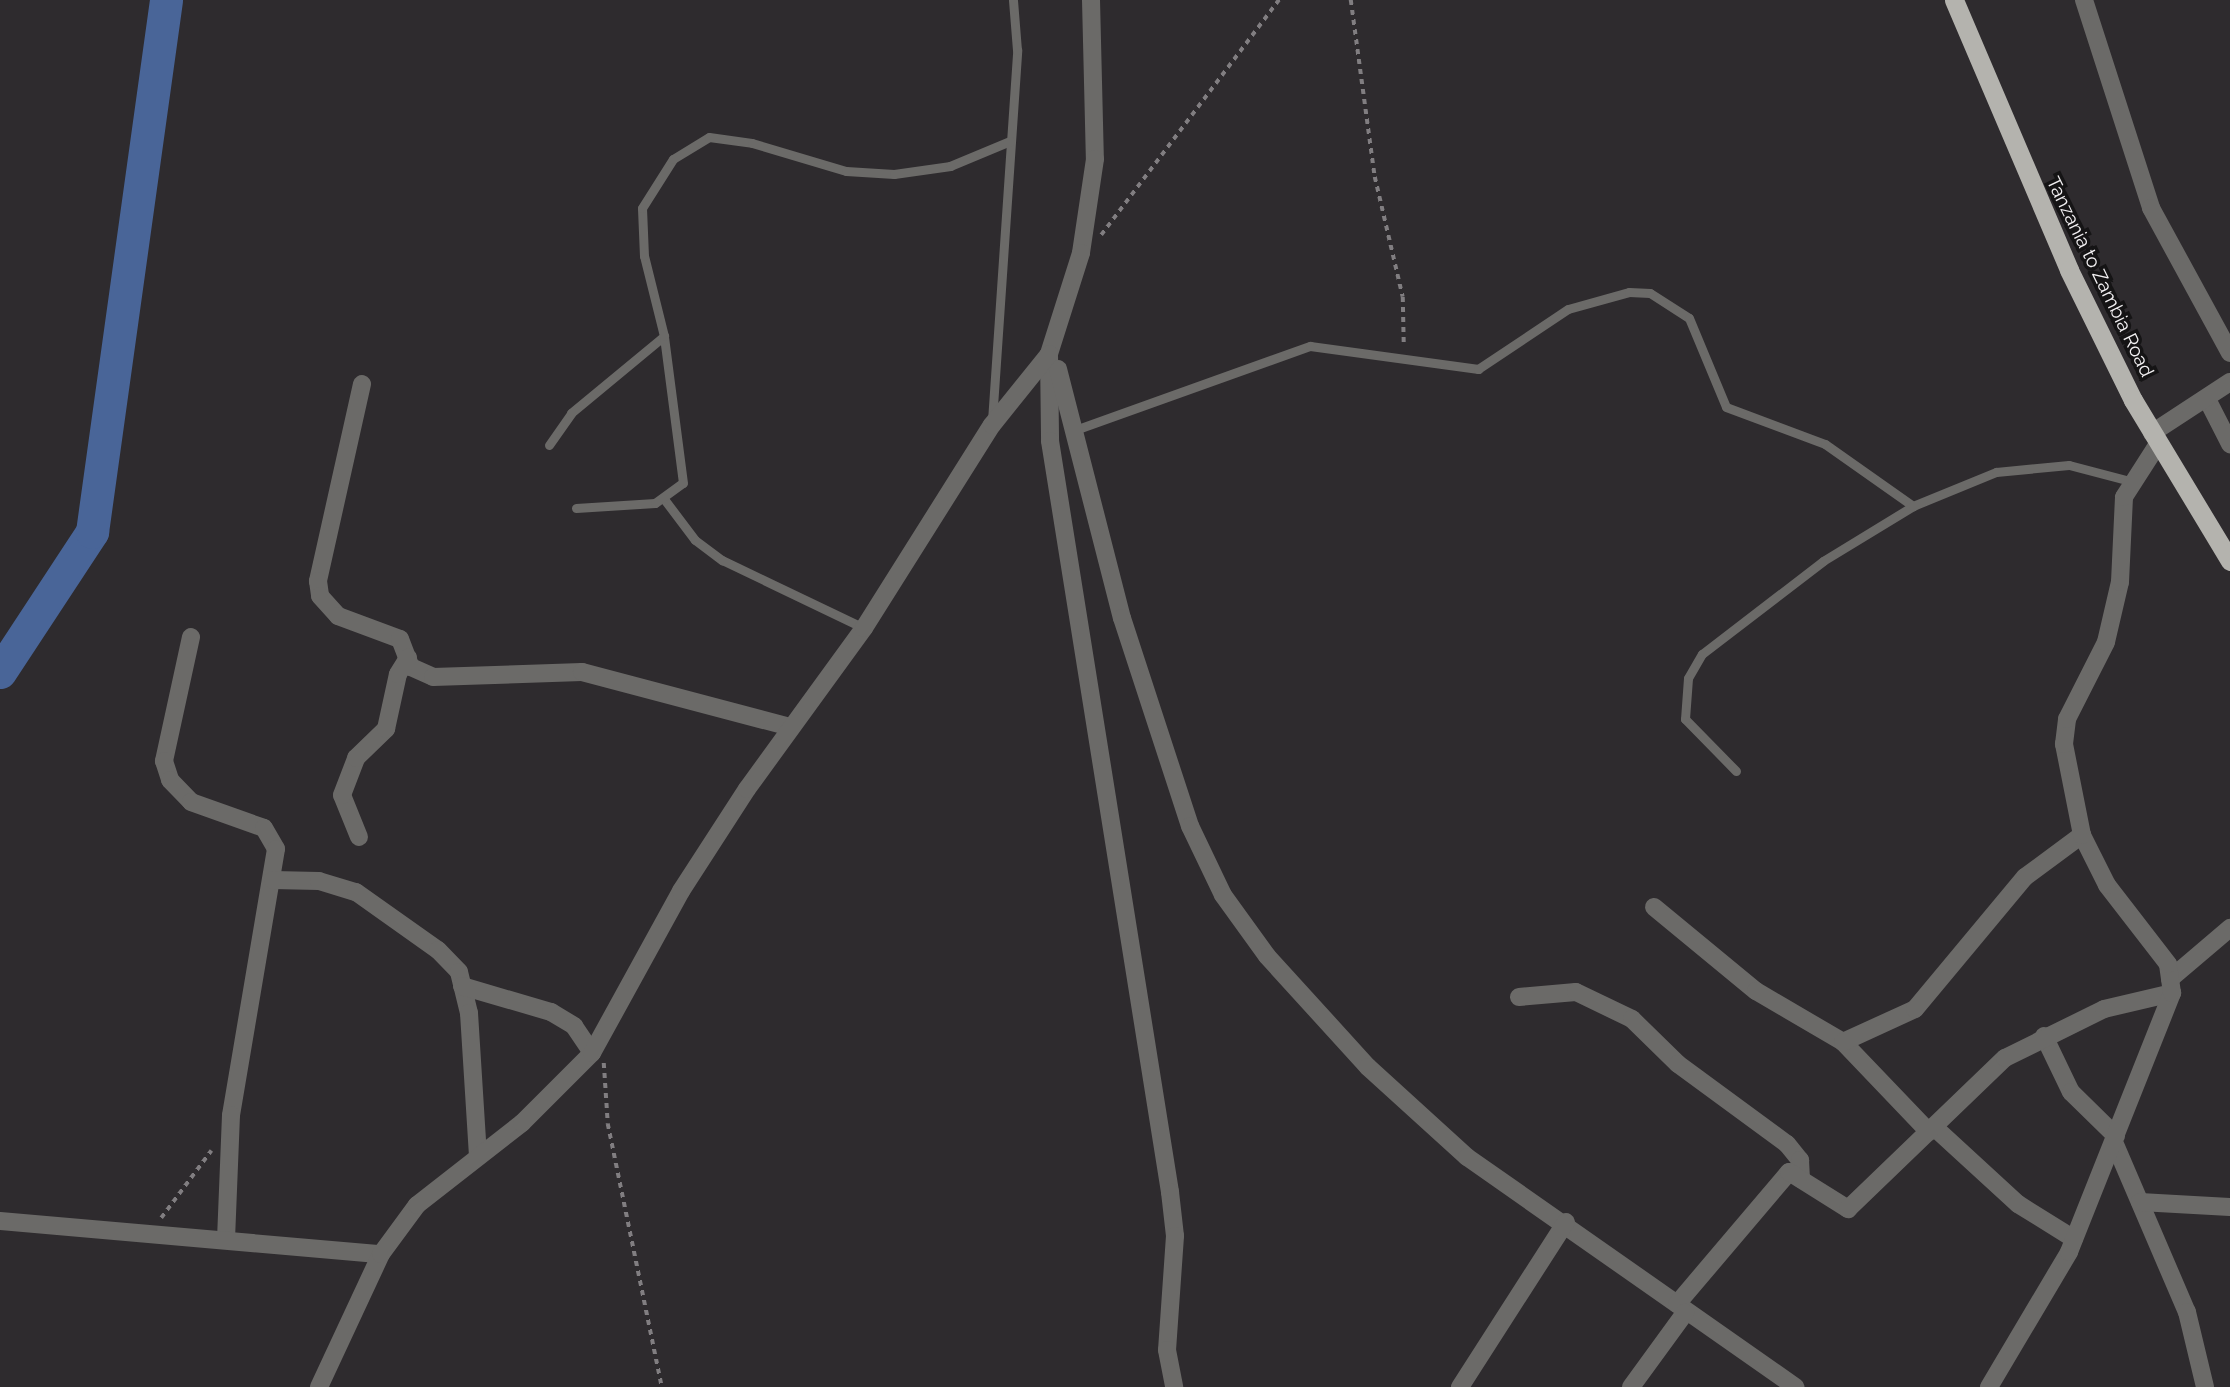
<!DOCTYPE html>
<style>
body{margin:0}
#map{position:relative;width:2230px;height:1387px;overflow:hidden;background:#2e2b2e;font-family:Raleway,sans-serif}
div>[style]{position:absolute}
.river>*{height:33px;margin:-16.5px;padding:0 16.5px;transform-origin:16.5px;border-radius:16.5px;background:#496598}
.path>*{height:3.5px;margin-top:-1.75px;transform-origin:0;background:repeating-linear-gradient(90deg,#817e81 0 5px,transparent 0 10px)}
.service>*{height:9px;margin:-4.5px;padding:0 4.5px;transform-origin:4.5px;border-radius:4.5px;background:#6b6a68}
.minor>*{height:18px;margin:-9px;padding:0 9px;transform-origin:9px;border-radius:9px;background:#6b6a68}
.trunk>*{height:19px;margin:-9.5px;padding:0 9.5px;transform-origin:9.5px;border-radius:9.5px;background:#b4b3ae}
span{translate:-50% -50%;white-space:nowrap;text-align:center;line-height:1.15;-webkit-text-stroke:7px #151415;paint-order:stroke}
.street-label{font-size:19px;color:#f3f1f3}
</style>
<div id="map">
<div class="river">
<div style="left:0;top:672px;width:168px;rotate:-56.7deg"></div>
<div style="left:92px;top:532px;width:537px;rotate:-82.08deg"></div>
</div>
<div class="path">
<div style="left:1351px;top:0;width:179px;rotate:82.3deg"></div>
<div style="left:1375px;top:177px;width:123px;rotate:76.9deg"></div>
<div style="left:1403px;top:297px;width:49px;rotate:88.8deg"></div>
<div style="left:1101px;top:235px;width:295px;rotate:-52.9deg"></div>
<div style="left:604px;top:1063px;width:61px;rotate:86.2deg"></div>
<div style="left:608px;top:1124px;width:268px;rotate:78.4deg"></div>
<div style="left:161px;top:1218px;width:84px;rotate:-53.3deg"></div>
</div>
<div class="service">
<div style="left:992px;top:421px;width:372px;rotate:-86.1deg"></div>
<div style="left:1017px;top:50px;width:50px;rotate:-94.6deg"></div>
<div style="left:1075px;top:430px;width:250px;rotate:-19.7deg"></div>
<div style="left:1310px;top:346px;width:170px;rotate:7.8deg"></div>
<div style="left:1478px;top:369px;width:108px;rotate:-33.7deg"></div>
<div style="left:1568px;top:309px;width:63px;rotate:-15.6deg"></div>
<div style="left:1629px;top:292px;width:21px;rotate:3deg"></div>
<div style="left:1650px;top:293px;width:46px;rotate:32.7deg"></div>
<div style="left:1689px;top:318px;width:96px;rotate:67.4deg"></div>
<div style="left:1726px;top:407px;width:106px;rotate:20.5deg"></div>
<div style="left:1825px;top:444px;width:108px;rotate:35.2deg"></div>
<div style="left:549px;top:445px;width:39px;rotate:-55deg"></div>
<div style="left:571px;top:413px;width:121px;rotate:-39.6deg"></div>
<div style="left:664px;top:499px;width:51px;rotate:52.9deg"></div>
<div style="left:695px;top:540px;width:34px;rotate:37deg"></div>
<div style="left:722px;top:560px;width:157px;rotate:25.6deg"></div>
<div style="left:576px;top:508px;width:79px;rotate:-3.6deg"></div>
<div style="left:655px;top:503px;width:34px;rotate:-36deg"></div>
<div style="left:683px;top:483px;width:148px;rotate:-97.4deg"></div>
<div style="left:664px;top:336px;width:82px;rotate:-104deg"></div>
<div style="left:644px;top:256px;width:48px;rotate:-92.4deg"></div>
<div style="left:642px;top:208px;width:58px;rotate:-57.7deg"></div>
<div style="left:673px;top:159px;width:42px;rotate:-31.4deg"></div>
<div style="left:709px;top:137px;width:43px;rotate:7.9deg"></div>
<div style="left:752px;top:143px;width:98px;rotate:16.6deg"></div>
<div style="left:846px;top:171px;width:48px;rotate:3.6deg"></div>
<div style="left:894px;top:174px;width:57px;rotate:-8.1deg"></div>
<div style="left:950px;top:166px;width:65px;rotate:-22.6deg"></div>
<div style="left:1736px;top:771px;width:73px;rotate:-134.4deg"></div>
<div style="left:1685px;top:719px;width:41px;rotate:-85.8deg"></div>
<div style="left:1688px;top:678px;width:28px;rotate:-60deg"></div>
<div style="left:1702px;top:654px;width:153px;rotate:-37.5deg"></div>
<div style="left:1823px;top:561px;width:105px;rotate:-31.4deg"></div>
<div style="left:1913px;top:506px;width:90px;rotate:-22.3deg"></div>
<div style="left:1996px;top:472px;width:73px;rotate:-5.5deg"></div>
<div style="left:2069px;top:465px;width:67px;rotate:14.7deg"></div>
</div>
<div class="minor">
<div style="left:1091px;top:0;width:159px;rotate:88.6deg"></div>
<div style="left:1095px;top:159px;width:95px;rotate:98.5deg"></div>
<div style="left:1081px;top:253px;width:106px;rotate:107.6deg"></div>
<div style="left:1049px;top:354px;width:87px;rotate:89.3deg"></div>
<div style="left:1050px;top:441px;width:761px;rotate:80.92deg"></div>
<div style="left:1170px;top:1192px;width:44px;rotate:83.5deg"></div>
<div style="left:1175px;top:1236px;width:114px;rotate:94deg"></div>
<div style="left:1167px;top:1350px;width:38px;rotate:79deg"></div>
<div style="left:2084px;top:0;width:219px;rotate:72.1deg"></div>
<div style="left:2151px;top:208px;width:165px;rotate:61.4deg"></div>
<div style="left:1058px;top:369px;width:257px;rotate:75.6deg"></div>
<div style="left:1122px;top:618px;width:219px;rotate:71.9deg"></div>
<div style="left:1190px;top:826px;width:76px;rotate:64.4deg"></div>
<div style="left:1223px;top:895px;width:75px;rotate:54.2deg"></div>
<div style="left:1267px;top:956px;width:150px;rotate:47.7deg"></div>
<div style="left:1368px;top:1067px;width:134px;rotate:42.3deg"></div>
<div style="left:1467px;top:1157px;width:401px;rotate:35deg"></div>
<div style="left:362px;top:384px;width:202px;rotate:102.6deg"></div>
<div style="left:318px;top:581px;width:15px;rotate:82deg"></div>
<div style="left:320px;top:596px;width:27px;rotate:48deg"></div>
<div style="left:338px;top:616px;width:66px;rotate:20.4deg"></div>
<div style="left:400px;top:639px;width:30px;rotate:69deg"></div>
<div style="left:411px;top:667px;width:24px;rotate:24deg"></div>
<div style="left:433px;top:677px;width:149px;rotate:-1.9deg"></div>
<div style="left:582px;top:672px;width:215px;rotate:14.8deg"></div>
<div style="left:2207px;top:399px;width:51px;rotate:62.9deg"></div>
<div style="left:2152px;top:433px;width:93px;rotate:-33.2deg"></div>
<div style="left:191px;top:637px;width:127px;rotate:102.3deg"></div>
<div style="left:164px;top:761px;width:20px;rotate:72deg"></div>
<div style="left:170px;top:780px;width:30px;rotate:46deg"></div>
<div style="left:191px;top:802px;width:77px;rotate:19.6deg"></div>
<div style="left:264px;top:828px;width:24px;rotate:60deg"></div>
<div style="left:276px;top:849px;width:270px;rotate:99.6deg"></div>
<div style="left:231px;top:1115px;width:122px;rotate:92.3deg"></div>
<div style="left:359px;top:837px;width:45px;rotate:-112deg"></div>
<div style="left:342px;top:795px;width:40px;rotate:-69deg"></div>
<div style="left:356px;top:758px;width:42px;rotate:-44deg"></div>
<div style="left:386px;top:729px;width:56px;rotate:-77.7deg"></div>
<div style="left:398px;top:674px;width:19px;rotate:-58deg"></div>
<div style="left:273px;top:880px;width:46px;rotate:1.2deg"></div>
<div style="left:319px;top:881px;width:39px;rotate:17deg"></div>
<div style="left:356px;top:892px;width:100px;rotate:35.3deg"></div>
<div style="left:438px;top:950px;width:30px;rotate:46deg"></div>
<div style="left:459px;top:972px;width:42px;rotate:76.3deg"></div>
<div style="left:469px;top:1013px;width:143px;rotate:86.4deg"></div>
<div style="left:1654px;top:907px;width:132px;rotate:39.5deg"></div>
<div style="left:1756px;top:991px;width:101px;rotate:30.4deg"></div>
<div style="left:2170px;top:979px;width:79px;rotate:-40.4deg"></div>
<div style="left:462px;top:986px;width:93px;rotate:16.3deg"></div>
<div style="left:551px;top:1012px;width:27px;rotate:31deg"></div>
<div style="left:574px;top:1026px;width:32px;rotate:56deg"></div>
<div style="left:1519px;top:997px;width:57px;rotate:-5deg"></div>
<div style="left:1576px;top:992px;width:62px;rotate:25.7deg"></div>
<div style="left:1632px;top:1019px;width:64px;rotate:44.4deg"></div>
<div style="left:1678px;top:1064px;width:135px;rotate:36.3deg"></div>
<div style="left:1787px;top:1144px;width:21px;rotate:51deg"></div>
<div style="left:1800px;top:1160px;width:19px;rotate:87deg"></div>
<div style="left:2044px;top:1036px;width:62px;rotate:64.3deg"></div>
<div style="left:2071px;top:1092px;width:63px;rotate:44.4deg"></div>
<div style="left:1934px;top:1127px;width:114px;rotate:42.5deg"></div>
<div style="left:2018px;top:1204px;width:66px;rotate:32deg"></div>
<div style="left:1929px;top:1132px;width:124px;rotate:-133.7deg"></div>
<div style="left:1843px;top:1042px;width:79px;rotate:-24.6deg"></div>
<div style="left:1915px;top:1009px;width:172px;rotate:-50.2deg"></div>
<div style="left:2025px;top:877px;width:71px;rotate:-36.4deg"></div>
<div style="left:2114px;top:1142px;width:185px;rotate:66.8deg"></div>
<div style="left:2187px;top:1312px;width:77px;rotate:76.5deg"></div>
<div style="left:2140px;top:1202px;width:90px;rotate:3.2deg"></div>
<div style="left:0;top:1221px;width:382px;rotate:5deg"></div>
<div style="left:1677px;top:1304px;width:173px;rotate:-49.7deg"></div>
<div style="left:1789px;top:1172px;width:70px;rotate:32.1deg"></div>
<div style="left:1848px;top:1209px;width:218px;rotate:-43.9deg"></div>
<div style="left:2005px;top:1058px;width:110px;rotate:-26.3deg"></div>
<div style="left:2104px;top:1009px;width:70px;rotate:-13.2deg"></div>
<div style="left:319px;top:1387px;width:147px;rotate:-65deg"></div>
<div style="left:381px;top:1254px;width:61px;rotate:-53.7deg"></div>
<div style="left:417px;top:1205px;width:133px;rotate:-38deg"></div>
<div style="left:522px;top:1123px;width:99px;rotate:-45deg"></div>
<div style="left:592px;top:1053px;width:185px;rotate:-61.2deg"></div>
<div style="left:681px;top:891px;width:121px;rotate:-57.1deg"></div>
<div style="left:747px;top:789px;width:199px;rotate:-54deg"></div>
<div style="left:864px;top:628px;width:240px;rotate:-57.8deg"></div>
<div style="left:992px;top:425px;width:91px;rotate:-51.2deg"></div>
<div style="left:1460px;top:1387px;width:196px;rotate:-57.3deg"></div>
<div style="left:1631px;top:1387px;width:92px;rotate:-53.9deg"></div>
<div style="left:1989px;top:1387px;width:157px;rotate:-59.3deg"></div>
<div style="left:2069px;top:1252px;width:279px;rotate:-68.3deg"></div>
<div style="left:2172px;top:993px;width:29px;rotate:-98deg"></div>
<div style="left:2168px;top:964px;width:100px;rotate:-127.7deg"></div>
<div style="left:2107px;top:885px;width:56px;rotate:-116.6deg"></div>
<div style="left:2082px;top:835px;width:93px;rotate:-101.2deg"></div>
<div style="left:2064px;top:744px;width:25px;rotate:-83deg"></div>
<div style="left:2067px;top:719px;width:86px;rotate:-63.1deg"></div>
<div style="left:2106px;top:642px;width:62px;rotate:-76.9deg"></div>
<div style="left:2120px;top:582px;width:85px;rotate:-87.3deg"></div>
<div style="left:2124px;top:497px;width:63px;rotate:-57.3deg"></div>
</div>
<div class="trunk">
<div style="left:1954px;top:0;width:293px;rotate:66.9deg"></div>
<div style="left:2069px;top:270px;width:145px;rotate:63.8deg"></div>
<div style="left:2133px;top:400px;width:188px;rotate:58.9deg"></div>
</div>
<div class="street-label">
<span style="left:2100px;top:277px;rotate:64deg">Tanzania to Zambia Road</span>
</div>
</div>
